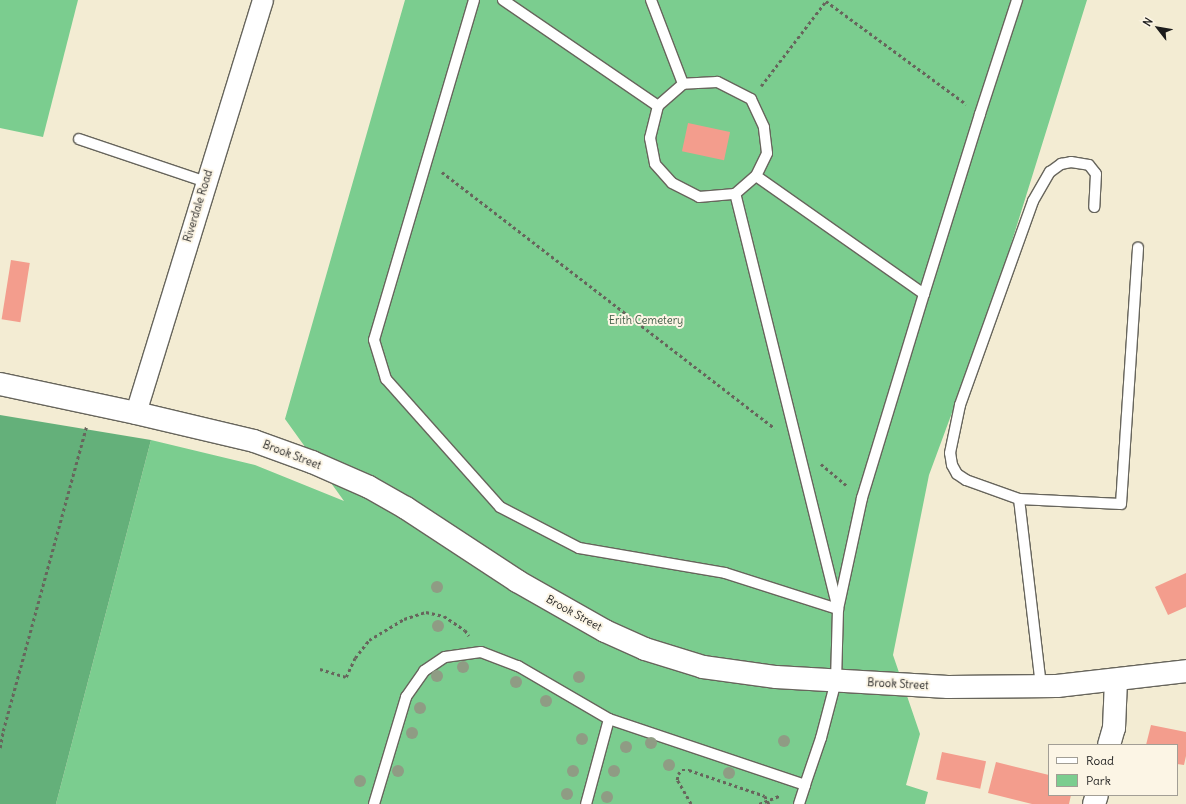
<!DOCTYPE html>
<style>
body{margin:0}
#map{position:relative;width:1186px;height:804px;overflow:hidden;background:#f3ecd3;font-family:Delius,sans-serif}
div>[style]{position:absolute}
.green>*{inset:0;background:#7bcd8f}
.forest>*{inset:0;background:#64b07a}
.building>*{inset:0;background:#f39d8d;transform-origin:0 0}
.path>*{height:2.5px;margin-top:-1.25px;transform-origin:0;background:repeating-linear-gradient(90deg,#67655c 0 3px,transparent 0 6px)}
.roads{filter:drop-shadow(1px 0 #67655c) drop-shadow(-1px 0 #67655c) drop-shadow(0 1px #67655c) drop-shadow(0 -1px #67655c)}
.service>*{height:10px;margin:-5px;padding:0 5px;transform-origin:5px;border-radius:5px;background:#fff}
.minor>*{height:20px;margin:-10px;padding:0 10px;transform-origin:10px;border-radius:10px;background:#fff}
.tertiary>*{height:22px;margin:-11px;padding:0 11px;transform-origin:11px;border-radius:11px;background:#fff}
.trees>*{width:12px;height:12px;margin:-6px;border-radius:50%;background:#8f9c84}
span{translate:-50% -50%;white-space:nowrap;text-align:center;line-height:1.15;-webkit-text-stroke:4px #fcf5e5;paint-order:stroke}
.street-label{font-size:11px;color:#1c1c1c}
.park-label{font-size:11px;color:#3d5a44}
.legend{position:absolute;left:1048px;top:744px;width:130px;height:52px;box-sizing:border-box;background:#fcf5e5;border:1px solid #a29e95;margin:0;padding:5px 7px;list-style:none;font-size:12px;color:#1c1c1c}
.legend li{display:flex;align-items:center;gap:8px;height:20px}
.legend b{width:20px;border:1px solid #a29e95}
.north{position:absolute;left:1138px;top:8px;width:40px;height:40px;-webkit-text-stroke:3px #fcf5e5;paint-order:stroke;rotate:301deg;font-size:11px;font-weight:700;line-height:16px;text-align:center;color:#1c1c1c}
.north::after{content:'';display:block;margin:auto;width:14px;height:18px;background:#1c1c1c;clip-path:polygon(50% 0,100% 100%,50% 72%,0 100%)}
</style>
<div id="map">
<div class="green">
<div style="clip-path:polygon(0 0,78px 0,43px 137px,0 128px)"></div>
<div style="clip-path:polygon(405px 0,1087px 0,994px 299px,929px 475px,893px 655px,920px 734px,906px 785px,928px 792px,925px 804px,56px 804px,151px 440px,255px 465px,344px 501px,285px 419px)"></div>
</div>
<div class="forest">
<div style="clip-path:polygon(0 415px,151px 440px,56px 804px,0 804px)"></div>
</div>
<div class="building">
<div style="left:688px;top:123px;width:43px;height:29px;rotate:12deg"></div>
<div style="left:11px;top:260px;width:19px;height:60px;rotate:9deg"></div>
<div style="clip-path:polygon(1186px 573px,1186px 607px,1168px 615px,1155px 587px)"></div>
<div style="clip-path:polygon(1151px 725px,1186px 732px,1186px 756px,1184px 765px,1177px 764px,1177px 745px,1146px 745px)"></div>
<div style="left:942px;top:752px;width:45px;height:28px;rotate:12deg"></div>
<div style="clip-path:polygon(996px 762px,1049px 775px,1049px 795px,1071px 795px,1069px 804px,1032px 804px,988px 793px)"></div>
</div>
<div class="path">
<div style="left:761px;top:86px;width:107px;rotate:-52.6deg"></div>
<div style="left:826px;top:1px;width:174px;rotate:36.3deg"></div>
<div style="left:442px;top:172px;width:420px;rotate:37.6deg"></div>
<div style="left:821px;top:464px;width:35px;rotate:40deg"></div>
<div style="left:320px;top:669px;width:27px;rotate:17deg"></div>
<div style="left:346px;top:677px;width:21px;rotate:-65deg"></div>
<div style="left:355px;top:658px;width:23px;rotate:-52deg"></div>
<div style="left:369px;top:640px;width:41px;rotate:-31deg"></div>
<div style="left:404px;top:619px;width:23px;rotate:-18deg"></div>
<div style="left:426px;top:612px;width:18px;rotate:13deg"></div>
<div style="left:444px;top:616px;width:25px;rotate:34deg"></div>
<div style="left:465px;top:630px;width:7px;rotate:56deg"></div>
<div style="left:0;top:748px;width:17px;rotate:-80deg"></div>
<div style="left:3px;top:731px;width:315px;rotate:-74.7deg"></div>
<div style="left:691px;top:804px;width:28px;rotate:-120deg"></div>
<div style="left:677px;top:780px;width:6px;rotate:-81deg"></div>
<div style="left:678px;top:774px;width:6px;rotate:-45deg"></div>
<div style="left:682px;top:770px;width:7px"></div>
<div style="left:689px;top:770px;width:80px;rotate:18.9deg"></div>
<div style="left:765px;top:796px;width:9px;rotate:63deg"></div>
<div style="left:759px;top:804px;width:22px;rotate:-22deg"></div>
</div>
<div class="roads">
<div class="service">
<div style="left:474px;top:0;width:354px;rotate:106.4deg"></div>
<div style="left:374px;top:340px;width:41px;rotate:72.9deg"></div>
<div style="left:386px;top:379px;width:171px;rotate:48.3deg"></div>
<div style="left:500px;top:507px;width:89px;rotate:27.4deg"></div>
<div style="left:579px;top:548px;width:148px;rotate:9.7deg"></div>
<div style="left:725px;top:573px;width:119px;rotate:17.7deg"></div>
<div style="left:838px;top:609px;width:114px;rotate:-77.8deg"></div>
<div style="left:862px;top:498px;width:213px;rotate:-73.1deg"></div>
<div style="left:924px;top:294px;width:205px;rotate:-144.9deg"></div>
<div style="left:756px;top:176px;width:25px;rotate:-64deg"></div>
<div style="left:767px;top:153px;width:26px;rotate:-97deg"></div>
<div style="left:764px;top:127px;width:31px;rotate:-115deg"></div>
<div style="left:751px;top:99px;width:38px;rotate:-153deg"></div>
<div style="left:717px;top:82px;width:34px;rotate:177deg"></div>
<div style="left:683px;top:84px;width:33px;rotate:139deg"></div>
<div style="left:658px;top:106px;width:188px;rotate:-145.6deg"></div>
<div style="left:651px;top:0;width:90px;rotate:69.1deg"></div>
<div style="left:658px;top:106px;width:33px;rotate:104deg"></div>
<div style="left:650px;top:138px;width:26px;rotate:79deg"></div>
<div style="left:655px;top:164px;width:25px;rotate:48deg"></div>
<div style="left:672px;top:183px;width:30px;rotate:27deg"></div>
<div style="left:699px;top:197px;width:36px;rotate:-5deg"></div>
<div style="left:735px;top:194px;width:28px;rotate:-41deg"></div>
<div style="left:79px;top:139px;width:134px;rotate:18.7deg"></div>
<div style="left:924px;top:294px;width:189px;rotate:-72.7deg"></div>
<div style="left:980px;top:114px;width:120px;rotate:-72deg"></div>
<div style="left:1019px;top:499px;width:56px;rotate:-160.3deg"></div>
<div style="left:966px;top:480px;width:11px;rotate:-146deg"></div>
<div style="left:957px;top:474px;width:10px;rotate:-119deg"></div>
<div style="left:952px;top:465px;width:12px;rotate:-99deg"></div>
<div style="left:950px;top:453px;width:49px;rotate:-78.2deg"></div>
<div style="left:960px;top:405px;width:217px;rotate:-70.3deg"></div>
<div style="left:1033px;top:201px;width:34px;rotate:-60deg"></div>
<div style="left:1050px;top:172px;width:14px;rotate:-36deg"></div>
<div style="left:1061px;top:164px;width:10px;rotate:-11deg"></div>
<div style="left:1071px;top:162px;width:18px;rotate:9deg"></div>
<div style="left:1089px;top:165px;width:11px;rotate:52deg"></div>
<div style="left:1096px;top:174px;width:33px;rotate:93deg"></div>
<div style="left:1041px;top:686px;width:188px;rotate:-96.7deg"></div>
<div style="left:1019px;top:499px;width:102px;rotate:2.8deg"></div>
<div style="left:1121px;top:504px;width:257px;rotate:-86.2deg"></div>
<div style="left:609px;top:719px;width:207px;rotate:18.6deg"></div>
<div style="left:805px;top:785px;width:50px;rotate:-71.2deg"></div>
<div style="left:821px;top:738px;width:59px;rotate:-75.3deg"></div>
<div style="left:836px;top:681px;width:72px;rotate:-88.4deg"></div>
<div style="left:838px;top:609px;width:428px;rotate:-103.9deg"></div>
<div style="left:374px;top:804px;width:112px;rotate:-73.3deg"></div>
<div style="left:406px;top:697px;width:32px;rotate:-55deg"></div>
<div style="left:424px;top:671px;width:25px;rotate:-34deg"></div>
<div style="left:445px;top:657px;width:36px;rotate:-8deg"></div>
<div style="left:481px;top:652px;width:40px;rotate:21deg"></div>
<div style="left:518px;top:666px;width:105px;rotate:30.2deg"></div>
<div style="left:609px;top:719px;width:88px;rotate:105.1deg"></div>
<div style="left:799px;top:804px;width:20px;rotate:-72deg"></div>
</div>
<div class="minor">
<div style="left:136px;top:413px;width:432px;rotate:-72.9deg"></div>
</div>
<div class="tertiary">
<div style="left:0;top:384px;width:139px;rotate:12deg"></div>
<div style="left:136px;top:413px;width:121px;rotate:13.3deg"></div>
<div style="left:254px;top:441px;width:62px;rotate:19.9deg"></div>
<div style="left:312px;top:462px;width:62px;rotate:23.7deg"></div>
<div style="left:369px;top:487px;width:43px;rotate:29.6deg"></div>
<div style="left:406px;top:508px;width:133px;rotate:33.3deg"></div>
<div style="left:517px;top:581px;width:101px;rotate:29.6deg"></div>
<div style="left:605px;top:631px;width:44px;rotate:24.2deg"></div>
<div style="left:645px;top:649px;width:61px;rotate:17.2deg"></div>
<div style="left:703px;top:667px;width:74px;rotate:7.8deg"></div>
<div style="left:776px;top:677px;width:172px;rotate:3.3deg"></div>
<div style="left:948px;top:687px;width:109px;rotate:-0.5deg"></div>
<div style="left:1057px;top:686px;width:130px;rotate:-6.6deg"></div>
<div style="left:1109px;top:745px;width:18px;rotate:-74deg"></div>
<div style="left:1114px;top:728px;width:48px;rotate:-87.6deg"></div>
<div style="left:1094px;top:804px;width:9px;rotate:-72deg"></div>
</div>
</div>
<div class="trees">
<div style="left:437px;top:587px"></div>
<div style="left:438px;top:626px"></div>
<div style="left:463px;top:667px"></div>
<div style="left:437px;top:676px"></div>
<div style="left:579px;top:677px"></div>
<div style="left:516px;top:682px"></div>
<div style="left:546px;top:701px"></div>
<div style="left:420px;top:708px"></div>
<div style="left:412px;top:733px"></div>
<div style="left:582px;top:739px"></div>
<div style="left:784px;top:741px"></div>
<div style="left:651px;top:743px"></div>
<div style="left:626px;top:747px"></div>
<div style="left:669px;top:765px"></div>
<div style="left:398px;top:771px"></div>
<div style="left:573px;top:771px"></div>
<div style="left:614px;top:771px"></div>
<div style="left:729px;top:773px"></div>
<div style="left:360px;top:781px"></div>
<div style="left:567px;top:794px"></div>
<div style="left:607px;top:797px"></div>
</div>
<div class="street-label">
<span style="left:198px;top:206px;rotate:-73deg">Riverdale Road</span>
<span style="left:292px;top:455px;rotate:21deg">Brook Street</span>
<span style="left:574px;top:613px;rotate:29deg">Brook Street</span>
<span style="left:898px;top:684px;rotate:3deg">Brook Street</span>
</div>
<div class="park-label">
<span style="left:646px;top:320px">Erith Cemetery</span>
</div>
<ul class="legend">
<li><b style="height:5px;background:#fff"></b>Road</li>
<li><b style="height:11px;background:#7bcd8f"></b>Park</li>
</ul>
<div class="north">N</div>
</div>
